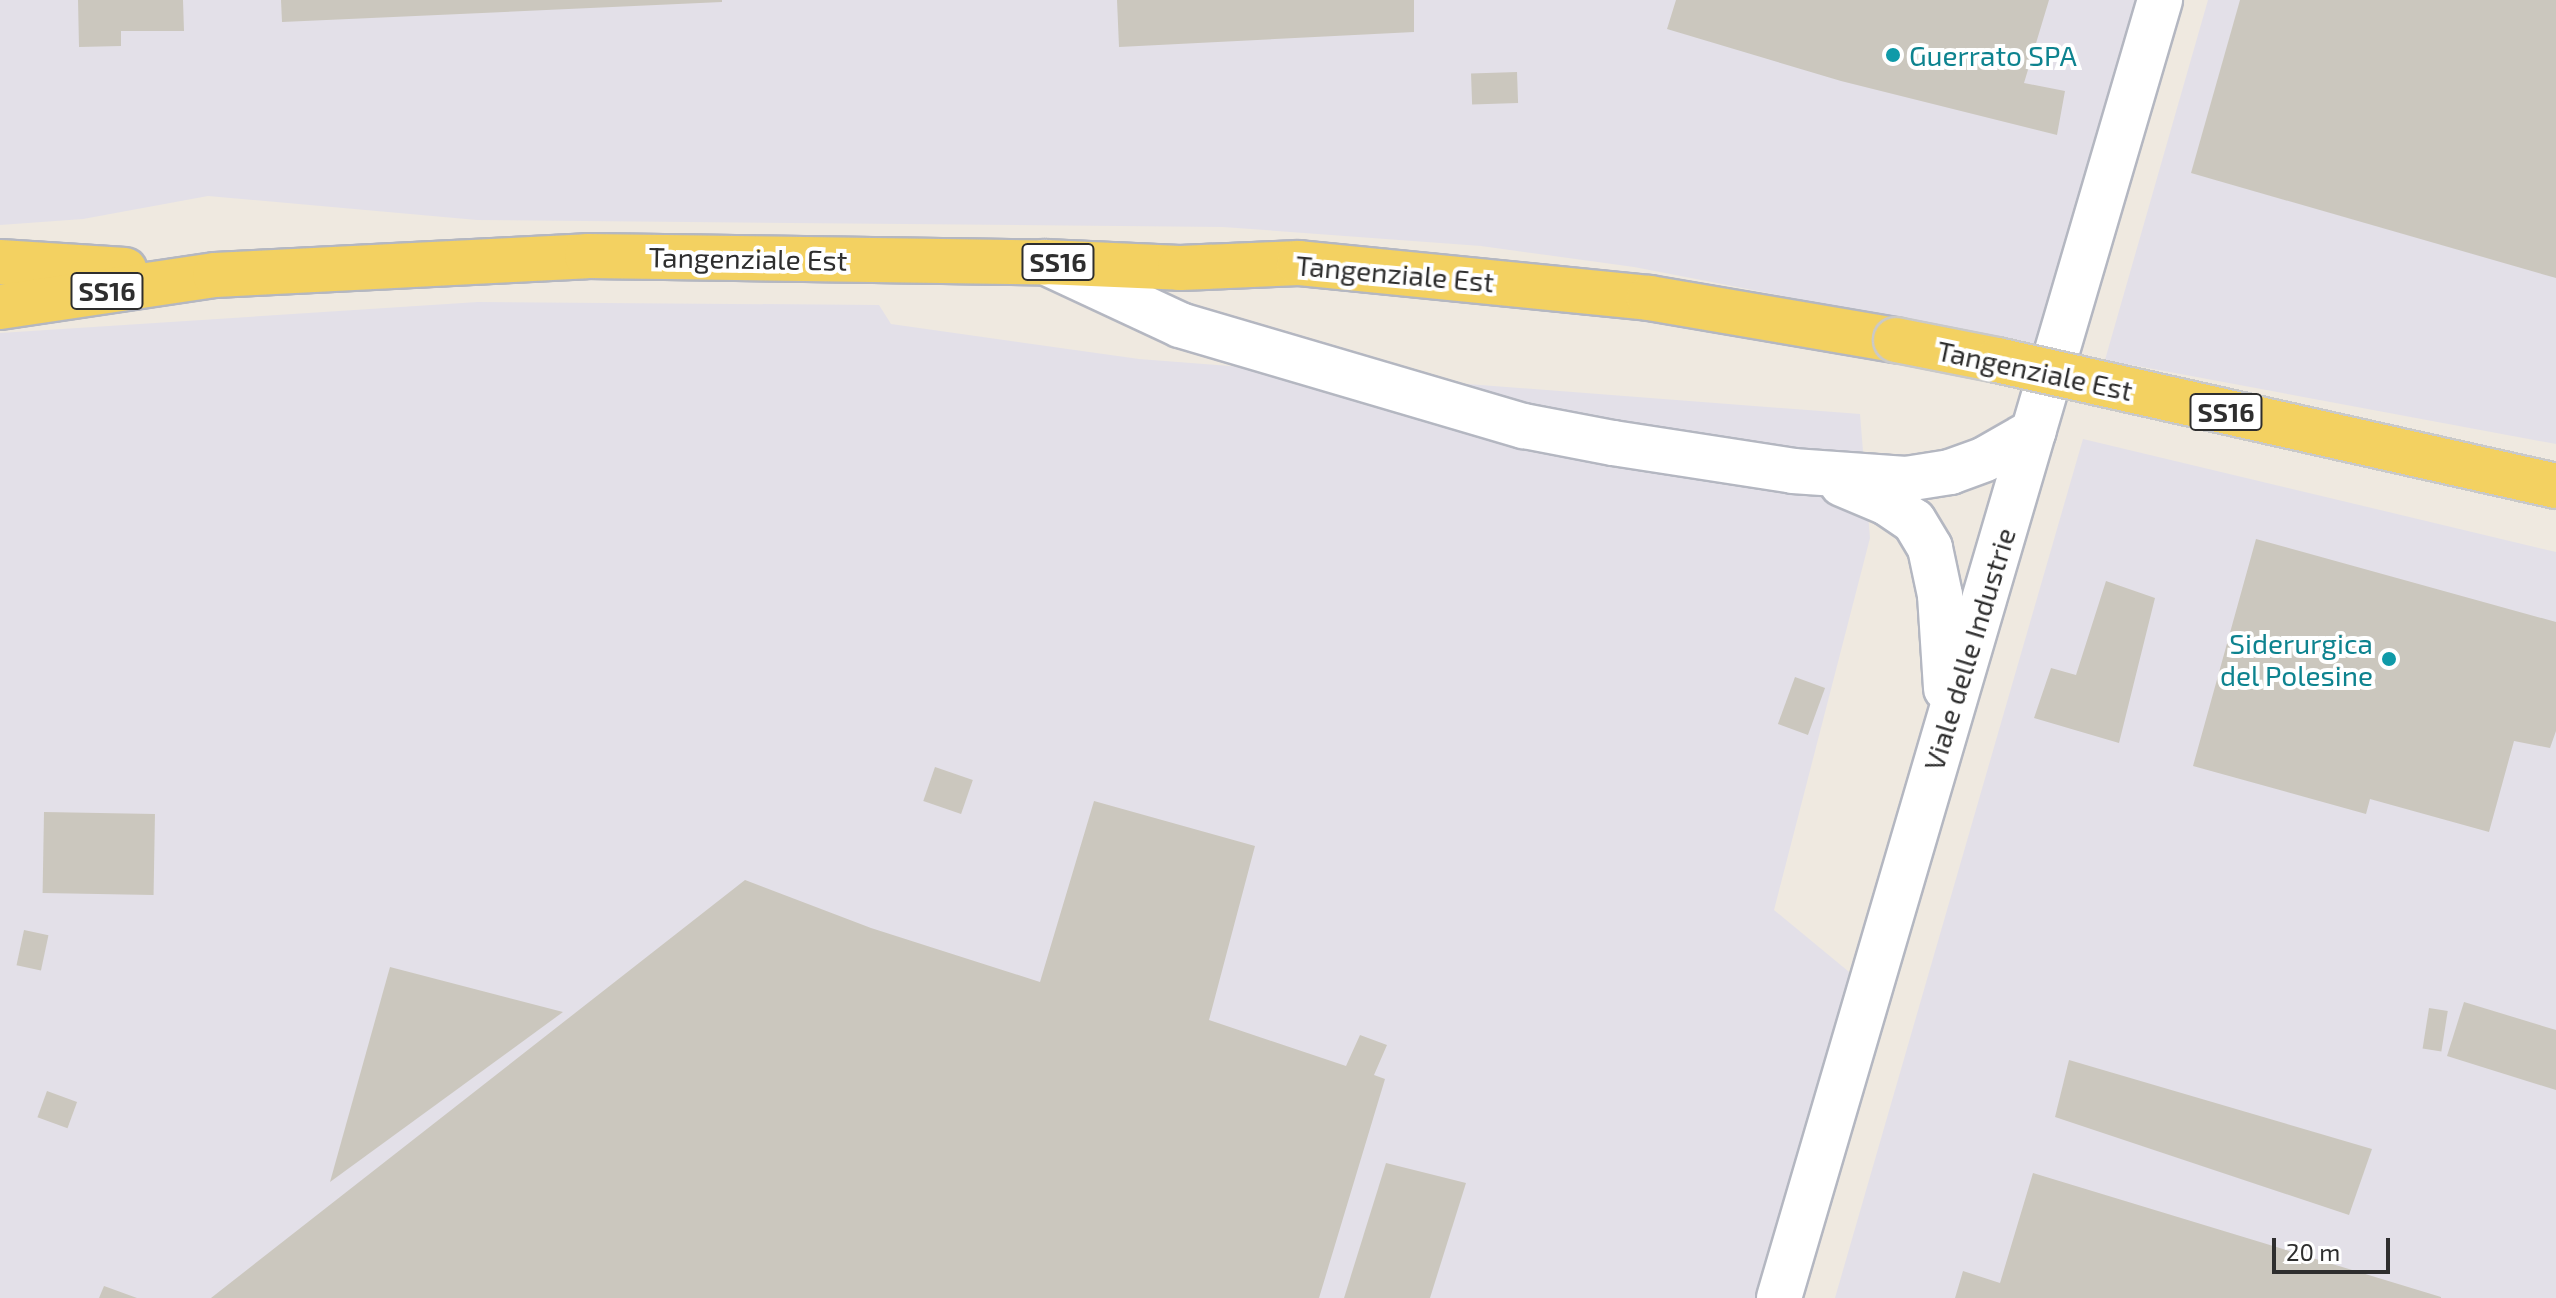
<!DOCTYPE html>
<style>
body{margin:0}
#map{position:relative;width:2556px;height:1298px;overflow:hidden;background:#efe9e0;font-family:"Exo 2",sans-serif}
div>[style]{position:absolute}
.industrial>*{inset:0;background:#e3e0e8}
.building>*{inset:0;background:#cbc7be;transform-origin:0 0}
.roads{filter:drop-shadow(2px 0 #b4b7c1) drop-shadow(-2px 0 #b4b7c1) drop-shadow(0 2px #b4b7c1) drop-shadow(0 -2px #b4b7c1)}
.secondary>*{height:44px;margin:-22px;padding:0 22px;transform-origin:22px;border-radius:22px;background:#fff}
.primary>*{height:44px;margin:-22px;padding:0 22px;transform-origin:22px;border-radius:22px;background:#f3d161}
.bridges{filter:drop-shadow(2px 0 #c9c9c9) drop-shadow(-2px 0 #c9c9c9) drop-shadow(0 2px #c9c9c9) drop-shadow(0 -2px #c9c9c9)}
.primary-bridge>*{height:44px;margin:-22px;padding:0 22px;transform-origin:22px;border-radius:22px;background:#f3d161}
.dots>*{width:22px;height:22px;translate:-50% -50%;box-sizing:border-box;border:4px solid #fff;border-radius:50%}
span{translate:-50% -50%;white-space:nowrap;text-align:center;line-height:1.15;-webkit-text-stroke:8px #fff;paint-order:stroke}
.shield-label span{padding:2px 6px;background:#fff;border:2px solid;border-radius:6px;-webkit-text-stroke-width:0}
.shield-label{font-size:26px;color:#2e2e2e;font-weight:700}
.culture-label{font-size:28px;color:#0d838f}
.left{translate:0 -50%;text-align:left}
.right{translate:-100% -50%;text-align:right}
.street-label{font-size:28px;color:#2e2e2e}
.scale{position:absolute;left:2272px;top:1238px;width:118px;height:36px;box-sizing:border-box;border:4px solid #2e2e2e;border-top:0;padding-left:10px;font-size:24px;line-height:28px;white-space:nowrap;color:#2e2e2e;-webkit-text-stroke:6px #fff;paint-order:stroke}
</style>
<div id="map">
<div class="industrial">
<div style="clip-path:polygon(0 0,2135px 0,2036px 345px,1634px 267px,1481px 246px,1223px 227px,477px 220px,208px 196px,83px 219px,0 225px)"></div>
<div style="clip-path:polygon(2208px 0,2556px 0,2556px 444px,2105px 360px)"></div>
<div style="clip-path:polygon(478px 302px,879px 305px,891px 324px,1139px 359px,1860px 414px,1870px 538px,1774px 910px,1854px 976px,1761px 1298px,0 1298px,0 333px)"></div>
<div style="clip-path:polygon(2083px 439px,2556px 552px,2556px 1298px,1835px 1298px)"></div>
</div>
<div class="building">
<div style="clip-path:polygon(78px 0,183px 0,184px 31px,121px 31px,121px 46px,79px 47px)"></div>
<div style="clip-path:polygon(281px 0,722px 0,722px 2px,282px 22px)"></div>
<div style="clip-path:polygon(1117px 0,1414px 0,1414px 32px,1119px 47px)"></div>
<div style="clip-path:polygon(1676px 0,2049px 0,2024px 83px,2065px 91px,2057px 135px,1841px 81px,1667px 29px)"></div>
<div style="clip-path:polygon(2240px 0,2556px 0,2556px 278px,2191px 173px)"></div>
<div style="left:1517px;top:72px;width:31px;height:46px;rotate:88deg"></div>
<div style="clip-path:polygon(2256px 539px,2556px 622px,2556px 731px,2550px 748px,2514px 741px,2489px 832px,2370px 799px,2366px 814px,2193px 766px)"></div>
<div style="clip-path:polygon(2106px 581px,2155px 598px,2119px 743px,2034px 718px,2051px 668px,2076px 675px)"></div>
<div style="left:1795px;top:677px;width:32px;height:50px;rotate:20deg"></div>
<div style="left:935px;top:767px;width:40px;height:36px;rotate:19deg"></div>
<div style="clip-path:polygon(1094px 801px,1255px 846px,1209px 1020px,1346px 1066px,1360px 1035px,1387px 1045px,1374px 1075px,1385px 1079px,1319px 1298px,211px 1298px,745px 880px,871px 928px,1040px 982px)"></div>
<div style="left:44px;top:812px;width:111px;height:81px;rotate:1deg"></div>
<div style="left:24px;top:930px;width:25px;height:36px;rotate:12deg"></div>
<div style="clip-path:polygon(390px 967px,563px 1012px,330px 1182px)"></div>
<div style="clip-path:polygon(2464px 1002px,2556px 1030px,2556px 1090px,2447px 1056px)"></div>
<div style="left:2429px;top:1008px;width:19px;height:41px;rotate:9deg"></div>
<div style="clip-path:polygon(2069px 1060px,2372px 1149px,2349px 1215px,2055px 1117px)"></div>
<div style="left:47px;top:1091px;width:32px;height:28px;rotate:20deg"></div>
<div style="clip-path:polygon(1386px 1163px,1466px 1183px,1430px 1298px,1344px 1298px)"></div>
<div style="clip-path:polygon(2033px 1173px,2441px 1297px,2441px 1298px,1955px 1298px,1963px 1271px,2000px 1283px)"></div>
<div style="clip-path:polygon(104px 1286px,137px 1298px,99px 1298px)"></div>
</div>
<div class="roads">
<div class="secondary">
<div style="left:1045px;top:262px;width:149px;rotate:25deg"></div>
<div style="left:1180px;top:325px;width:359px;rotate:16.4deg"></div>
<div style="left:1524px;top:426px;width:91px;rotate:10.8deg"></div>
<div style="left:1613px;top:443px;width:182px;rotate:8.8deg"></div>
<div style="left:1793px;top:471px;width:113px;rotate:4deg"></div>
<div style="left:1906px;top:479px;width:45px;rotate:-9deg"></div>
<div style="left:1950px;top:472px;width:37px;rotate:-20deg"></div>
<div style="left:1985px;top:459px;width:56px;rotate:-29.7deg"></div>
<div style="left:1842px;top:484px;width:49px;rotate:22.9deg"></div>
<div style="left:1887px;top:503px;width:32px;rotate:34deg"></div>
<div style="left:1914px;top:521px;width:31px;rotate:59deg"></div>
<div style="left:1930px;top:548px;width:48px;rotate:78deg"></div>
<div style="left:1940px;top:595px;width:94px;rotate:86.3deg"></div>
<div style="left:1779px;top:1298px;width:1353px;rotate:-73.64deg"></div>
</div>
<div class="primary">
<div style="left:0;top:262px;width:125px;rotate:3.7deg"></div>
<div style="left:0;top:307px;width:217px;rotate:-8.5deg"></div>
<div style="left:215px;top:275px;width:372px;rotate:-2.9deg"></div>
<div style="left:587px;top:256px;width:458px;rotate:0.8deg"></div>
<div style="left:1045px;top:262px;width:135px;rotate:2.5deg"></div>
<div style="left:1180px;top:268px;width:119px;rotate:-2.4deg"></div>
<div style="left:1299px;top:263px;width:352px;rotate:5.7deg"></div>
<div style="left:1649px;top:298px;width:251px;rotate:9.7deg"></div>
</div>
</div>
<div class="bridges">
<div class="primary-bridge">
<div style="left:1896px;top:340px;width:103px;rotate:11.2deg"></div>
<div style="left:1997px;top:360px;width:573px;rotate:12.7deg"></div>
</div>
</div>
<div class="dots">
<div style="left:1893px;top:55px;background:#0f9aa8"></div>
<div style="left:2389px;top:659px;background:#0f9aa8"></div>
</div>
<div class="shield-label">
<span style="left:1058px;top:262px">SS16</span>
<span style="left:107px;top:291px">SS16</span>
<span style="left:2226px;top:412px">SS16</span>
</div>
<div class="culture-label">
<span class="left" style="left:1909px;top:55px">Guerrato SPA</span>
<span class="right" style="left:2373px;top:659px">Siderurgica<br>del Polesine</span>
</div>
<div class="street-label">
<span style="left:748px;top:258px;rotate:1deg">Tangenziale Est</span>
<span style="left:1395px;top:273px;rotate:5deg">Tangenziale Est</span>
<span style="left:2035px;top:370px;rotate:12deg">Tangenziale Est</span>
<span style="left:1969px;top:649px;rotate:-73deg">Viale delle Industrie</span>
</div>
<div class="scale">20 m</div>
</div>
